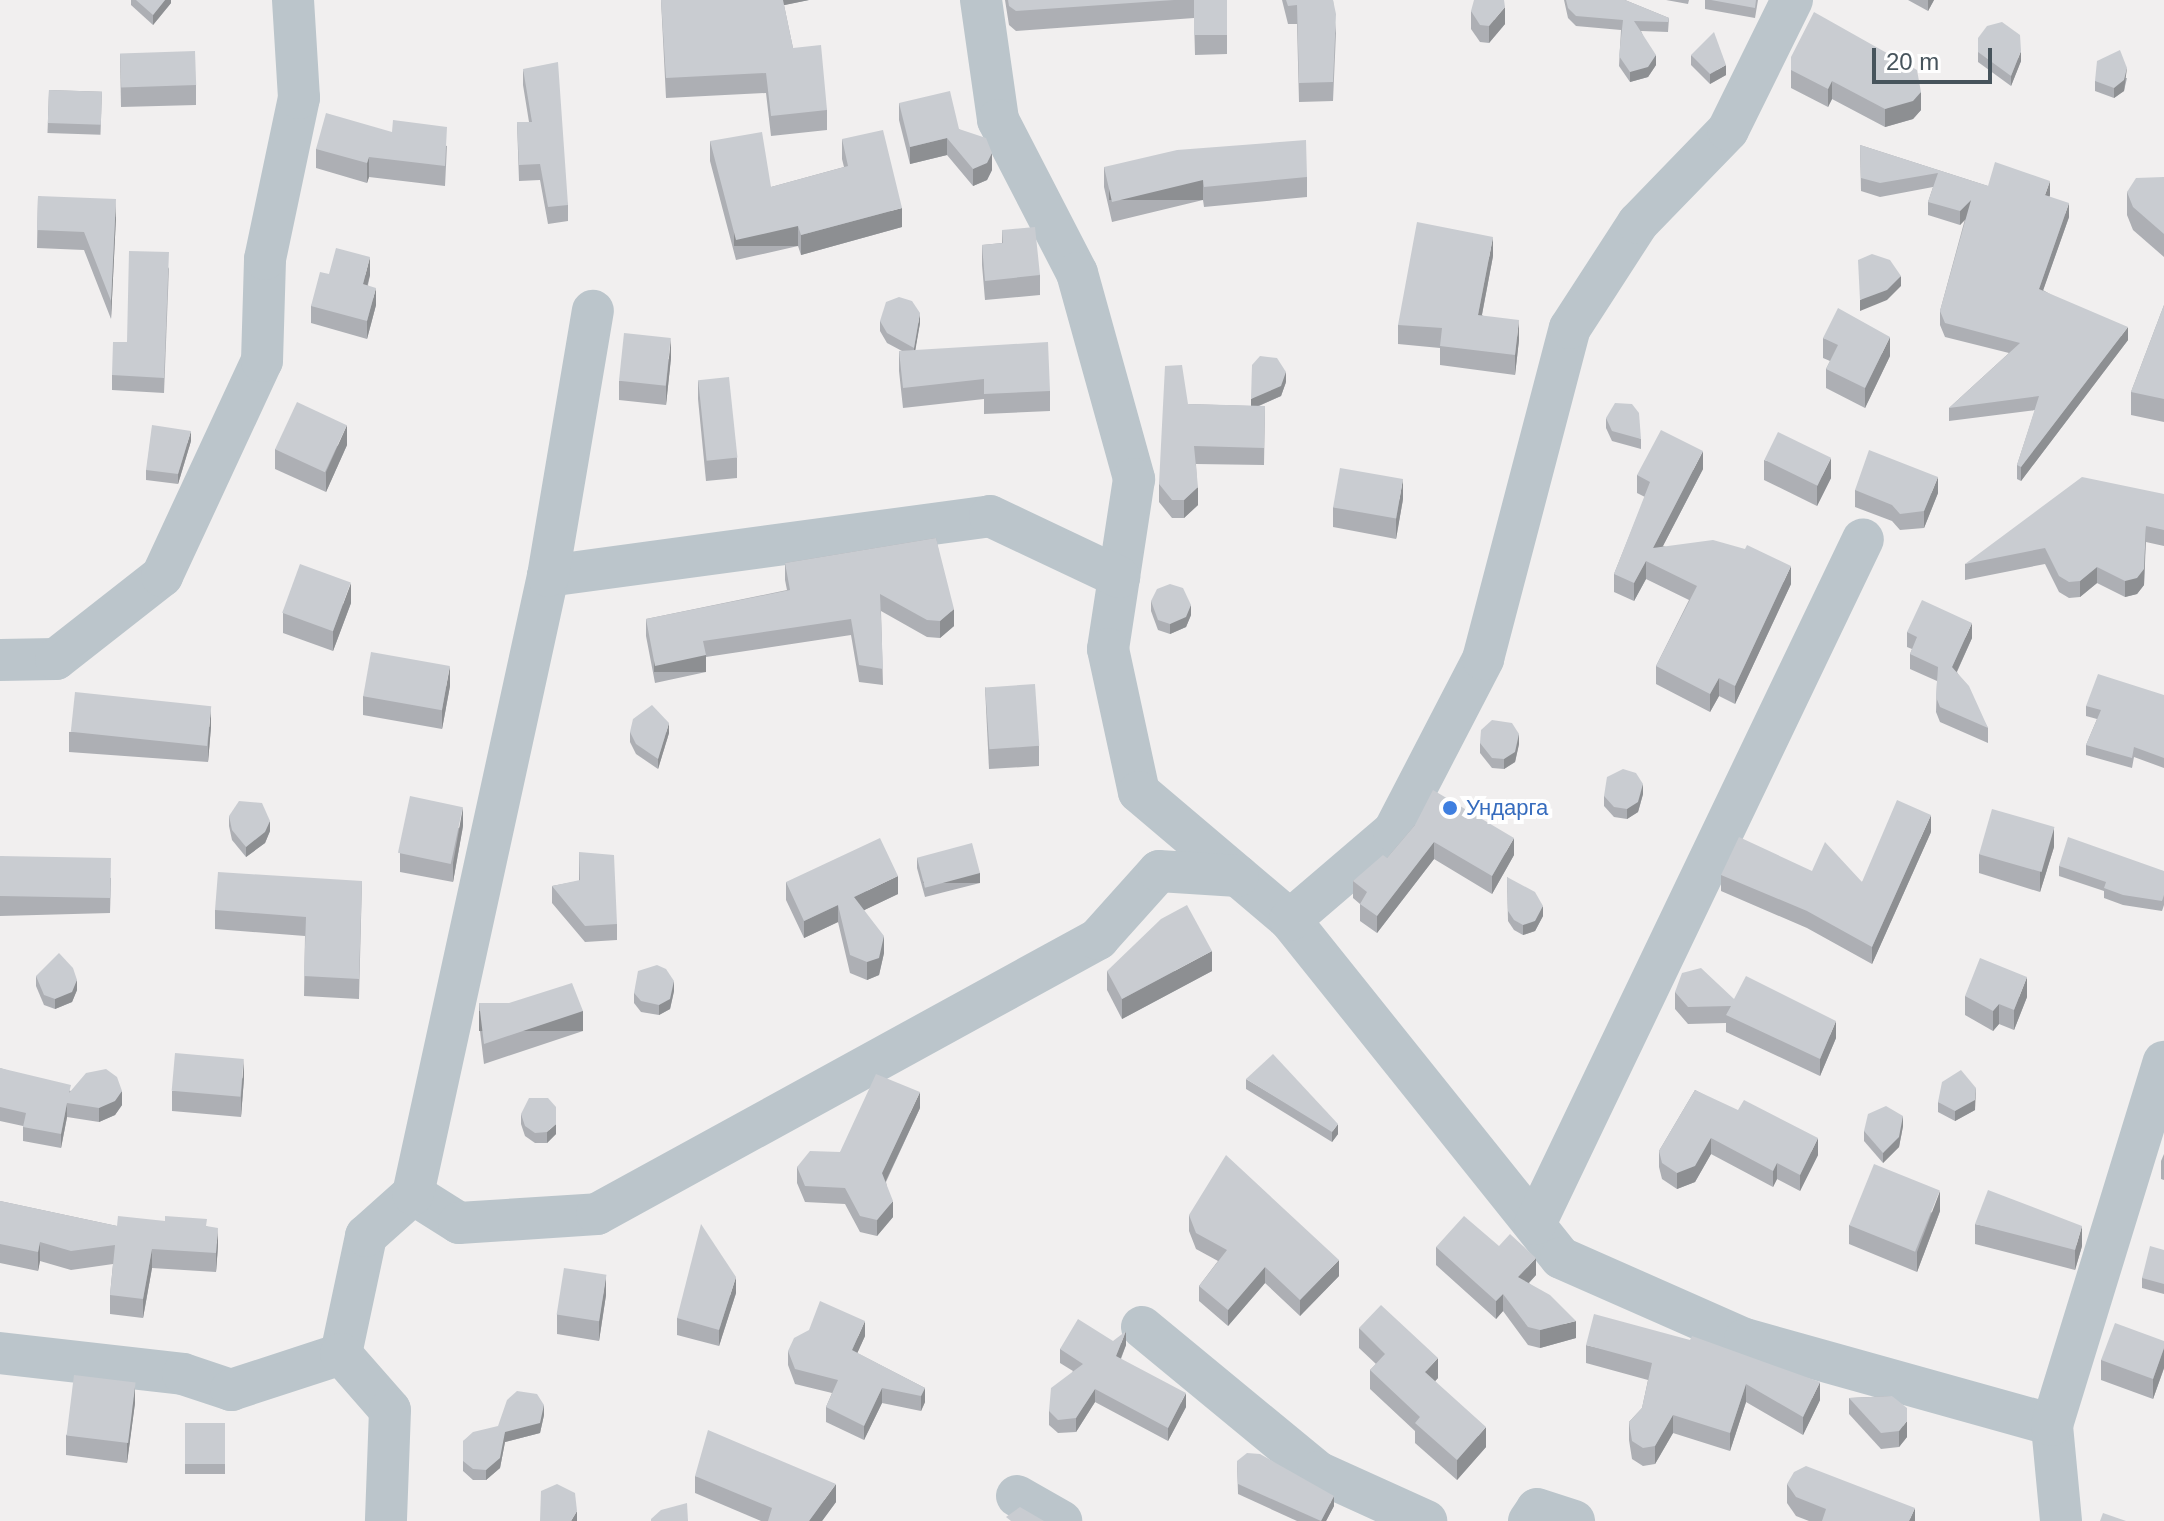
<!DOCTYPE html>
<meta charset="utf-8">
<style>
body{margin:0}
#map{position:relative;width:2164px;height:1521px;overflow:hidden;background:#f1efef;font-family:Arial,sans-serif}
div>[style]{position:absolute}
.street>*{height:42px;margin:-21px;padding:0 21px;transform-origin:21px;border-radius:21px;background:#bbc5cb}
.wall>*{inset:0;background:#adafb4;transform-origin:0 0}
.shaded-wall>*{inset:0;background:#8d8f92;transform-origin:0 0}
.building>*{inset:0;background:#c9ccd1;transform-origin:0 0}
.dots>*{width:22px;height:22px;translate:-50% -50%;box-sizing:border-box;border:4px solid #fff;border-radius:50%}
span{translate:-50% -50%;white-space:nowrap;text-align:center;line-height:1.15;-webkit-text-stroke:8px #fff;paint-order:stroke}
.shop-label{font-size:22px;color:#366cbe}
.left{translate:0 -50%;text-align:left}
.scale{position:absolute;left:1872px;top:48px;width:120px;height:36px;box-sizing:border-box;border:4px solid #47545c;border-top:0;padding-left:10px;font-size:24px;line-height:28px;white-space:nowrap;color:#47545c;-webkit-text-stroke:6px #fff;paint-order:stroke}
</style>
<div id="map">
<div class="street">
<div style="left:981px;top:0;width:121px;rotate:81.9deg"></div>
<div style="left:998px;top:120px;width:172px;rotate:62.7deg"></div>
<div style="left:1077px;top:273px;width:214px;rotate:74.5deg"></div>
<div style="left:1134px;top:479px;width:172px;rotate:98.7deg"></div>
<div style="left:1108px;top:649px;width:146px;rotate:77.8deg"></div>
<div style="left:1139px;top:792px;width:198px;rotate:40.3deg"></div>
<div style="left:1290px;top:920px;width:433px;rotate:51.3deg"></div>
<div style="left:1561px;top:1258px;width:201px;rotate:23.8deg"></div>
<div style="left:1745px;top:1339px;width:319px;rotate:15.6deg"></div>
<div style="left:548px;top:576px;width:446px;rotate:-7.7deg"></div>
<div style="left:990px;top:516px;width:143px;rotate:25.3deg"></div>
<div style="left:0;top:660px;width:56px;rotate:-1deg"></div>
<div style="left:56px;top:659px;width:135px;rotate:-38.1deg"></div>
<div style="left:162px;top:576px;width:237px;rotate:-65.1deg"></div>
<div style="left:262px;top:361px;width:102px;rotate:-88.3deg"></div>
<div style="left:265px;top:259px;width:165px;rotate:-78.1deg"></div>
<div style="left:299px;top:98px;width:98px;rotate:-93.5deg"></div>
<div style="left:1290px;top:920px;width:137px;rotate:-40.6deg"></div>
<div style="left:1394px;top:831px;width:194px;rotate:-62.6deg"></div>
<div style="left:1483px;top:659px;width:342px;rotate:-75.3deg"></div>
<div style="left:1570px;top:328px;width:125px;rotate:-57.1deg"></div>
<div style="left:1638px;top:223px;width:129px;rotate:-45.9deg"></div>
<div style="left:1728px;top:130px;width:145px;rotate:-63.8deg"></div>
<div style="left:413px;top:1194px;width:54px;rotate:32.2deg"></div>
<div style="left:459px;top:1223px;width:138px;rotate:-3.7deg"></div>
<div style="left:597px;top:1214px;width:572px;rotate:-28.76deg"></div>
<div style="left:1098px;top:939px;width:91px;rotate:-48.1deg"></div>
<div style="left:1159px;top:871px;width:79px;rotate:3.6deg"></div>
<div style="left:1535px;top:1224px;width:759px;rotate:-64.41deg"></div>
<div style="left:1142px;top:1327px;width:228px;rotate:39.5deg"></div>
<div style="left:1318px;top:1472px;width:119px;rotate:24.4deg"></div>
<div style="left:0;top:1353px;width:184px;rotate:6.5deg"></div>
<div style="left:183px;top:1374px;width:51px;rotate:18.4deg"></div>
<div style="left:231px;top:1390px;width:116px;rotate:-18.1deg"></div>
<div style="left:341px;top:1354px;width:121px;rotate:-78deg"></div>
<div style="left:366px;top:1236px;width:63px;rotate:-41.8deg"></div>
<div style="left:413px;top:1194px;width:633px;rotate:-77.68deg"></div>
<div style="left:548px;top:576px;width:269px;rotate:-80.4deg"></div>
<div style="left:341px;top:1354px;width:74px;rotate:48.8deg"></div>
<div style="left:390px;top:1410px;width:111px;rotate:92.1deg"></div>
<div style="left:1017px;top:1496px;width:51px;rotate:29.6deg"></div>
<div style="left:1529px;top:1521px;width:14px;rotate:-56deg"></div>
<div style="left:1537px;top:1509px;width:39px;rotate:18deg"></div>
<div style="left:2061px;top:1521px;width:96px;rotate:-95.4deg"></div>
<div style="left:2052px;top:1425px;width:380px;rotate:-72.9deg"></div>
</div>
<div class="wall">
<div style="clip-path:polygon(131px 0,171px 0,171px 3px,153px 25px,131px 5px)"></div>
<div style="clip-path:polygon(661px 0,809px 0,784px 5px,793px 48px,827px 110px,827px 130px,771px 136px,766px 93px,666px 98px)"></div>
<div style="clip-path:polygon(1005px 0,1227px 0,1227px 54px,1195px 55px,1194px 18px,1016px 31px,1009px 25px)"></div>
<div style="clip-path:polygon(1282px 0,1333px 0,1336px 33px,1333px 101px,1299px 102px,1297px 24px,1288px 24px)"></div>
<div style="clip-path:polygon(1564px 0,1625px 0,1669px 18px,1668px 32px,1641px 31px,1656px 65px,1648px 77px,1630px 82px,1619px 66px,1621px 30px,1576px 26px,1568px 18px)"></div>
<div style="clip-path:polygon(1666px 0,1689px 0,1688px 4px)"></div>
<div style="clip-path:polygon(1705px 0,1758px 0,1755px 18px,1705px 9px)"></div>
<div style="clip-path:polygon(1908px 0,1934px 0,1928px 11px)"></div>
<div style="clip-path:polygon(1471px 11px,1505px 24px,1489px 43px,1480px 42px,1471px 29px)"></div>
<div style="clip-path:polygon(1978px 38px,2021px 61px,2011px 86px,1978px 62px)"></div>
<div style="clip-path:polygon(120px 54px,196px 85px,196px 105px,121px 107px)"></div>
<div style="clip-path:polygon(1691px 55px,1726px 75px,1710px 84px,1691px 65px)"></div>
<div style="clip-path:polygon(1791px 57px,1921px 110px,1913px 119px,1885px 127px,1832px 99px,1828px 107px,1791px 88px)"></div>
<div style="clip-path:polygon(523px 69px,568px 205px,568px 221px,548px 224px,540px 180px,519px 181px,517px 122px,529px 122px,523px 85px)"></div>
<div style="clip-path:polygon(2127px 78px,2124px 91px,2114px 98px,2095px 91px,2095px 81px)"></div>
<div style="left:49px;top:90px;width:53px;height:43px;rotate:2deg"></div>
<div style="clip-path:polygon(899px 103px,959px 129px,992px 170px,987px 180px,973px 186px,947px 155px,910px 164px,899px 120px)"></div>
<div style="clip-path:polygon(392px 132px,447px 146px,445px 186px,369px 177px,367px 183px,316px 168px,316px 149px)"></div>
<div style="clip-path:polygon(842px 139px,902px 227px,801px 255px,798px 246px,736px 260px,710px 161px,710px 141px,771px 187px,844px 167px,842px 159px)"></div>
<div style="clip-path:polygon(1860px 145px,1988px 186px,2050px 195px,2049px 197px,2069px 217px,2043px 290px,2128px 340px,2021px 481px,2017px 479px,2017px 465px,2035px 410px,1949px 421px,1949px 408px,2009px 353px,1945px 337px,1940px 325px,1940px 311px,1965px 219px,1960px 225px,1928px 215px,1928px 202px,1933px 187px,1880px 197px,1861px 191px)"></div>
<div style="clip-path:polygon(1104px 167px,1307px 177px,1307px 197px,1204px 207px,1203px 200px,1112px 222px,1104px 187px)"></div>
<div style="clip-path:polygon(2164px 177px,2164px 257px,2133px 230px,2127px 215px,2127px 192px)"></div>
<div style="clip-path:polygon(38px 196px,116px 217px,111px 319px,84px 250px,37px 248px)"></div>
<div style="clip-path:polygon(1002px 230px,1040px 275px,1040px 295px,985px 300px,982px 265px,982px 245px,1002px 243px)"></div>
<div style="clip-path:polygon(1493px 256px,1482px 315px,1519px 340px,1515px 375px,1440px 365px,1440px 348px,1398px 344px,1398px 325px)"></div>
<div style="clip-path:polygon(169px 267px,164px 393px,112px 390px,112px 375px,127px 342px)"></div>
<div style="clip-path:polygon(329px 274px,370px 275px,368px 285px,376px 305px,367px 339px,311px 323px,311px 306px)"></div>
<div style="clip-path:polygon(2164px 305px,2164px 422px,2131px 415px,2131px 392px)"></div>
<div style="clip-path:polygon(880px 321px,920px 323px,915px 350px,1050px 391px,1050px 411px,984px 414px,984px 399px,903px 408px,899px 371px,899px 351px,902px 351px,887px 343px,880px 331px)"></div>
<div style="clip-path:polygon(1823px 338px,1890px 356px,1865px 408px,1826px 388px,1826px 369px,1830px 361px,1823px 358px)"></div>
<div style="clip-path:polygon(671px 358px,666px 405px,619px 400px,619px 381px)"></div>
<div style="clip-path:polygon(698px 380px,737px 458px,737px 478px,706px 481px,698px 399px)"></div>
<div style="clip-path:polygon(1286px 382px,1281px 396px,1259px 406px,1265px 406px,1264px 465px,1196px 464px,1198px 505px,1184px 518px,1172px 518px,1159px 502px,1159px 484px,1188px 404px,1251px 406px)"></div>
<div style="clip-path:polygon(1606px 418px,1641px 439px,1641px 449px,1612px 441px,1606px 428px)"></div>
<div style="clip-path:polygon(191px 441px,178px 484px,146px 480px,146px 470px)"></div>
<div style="clip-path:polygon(347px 445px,326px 492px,275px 469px,275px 449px)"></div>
<div style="clip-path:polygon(1764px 460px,1831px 478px,1817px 506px,1764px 480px)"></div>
<div style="clip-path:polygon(1703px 469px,1663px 546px,1791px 584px,1735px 704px,1719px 696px,1710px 712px,1656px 684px,1656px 666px,1689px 600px,1646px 579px,1634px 601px,1614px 592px,1614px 574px,1645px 497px,1637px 493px,1637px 475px)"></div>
<div style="clip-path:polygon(1855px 490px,1938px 493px,1924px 528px,1900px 530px,1892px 521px,1855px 507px)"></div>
<div style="clip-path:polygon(2164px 494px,2164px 546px,2146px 542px,2144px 585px,2137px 594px,2125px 597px,2097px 583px,2080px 597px,2069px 598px,2059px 592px,2045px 564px,1965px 580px,1965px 564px)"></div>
<div style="clip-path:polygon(1403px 499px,1396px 539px,1333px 527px,1333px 507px)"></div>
<div style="clip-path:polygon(936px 538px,954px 626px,940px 638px,927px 637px,881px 611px,883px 685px,859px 682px,851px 635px,706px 657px,706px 672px,655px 683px,646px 636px,646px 619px,787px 590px,785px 580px,785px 563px)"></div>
<div style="clip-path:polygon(1151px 601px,1191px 615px,1186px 627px,1170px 634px,1158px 630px,1151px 611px)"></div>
<div style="clip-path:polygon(351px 603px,333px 651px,283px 633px,283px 613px)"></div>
<div style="clip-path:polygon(1907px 632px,1972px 638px,1957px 672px,1988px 728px,1988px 743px,1940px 722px,1936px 712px,1937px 681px,1910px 669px,1910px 654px,1912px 649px,1907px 647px)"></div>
<div style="clip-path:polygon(450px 686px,442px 729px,363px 715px,363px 696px)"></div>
<div style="clip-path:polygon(985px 687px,1039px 746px,1039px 766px,989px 769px)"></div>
<div style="clip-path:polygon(2164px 695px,2164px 768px,2134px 757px,2132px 768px,2086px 755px,2086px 745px,2097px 719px,2086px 716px,2086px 706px)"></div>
<div style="clip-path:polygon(211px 727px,208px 762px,69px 752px,69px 732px)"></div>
<div style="clip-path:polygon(630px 732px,669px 733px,658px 769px,636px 754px,630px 742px)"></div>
<div style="clip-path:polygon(1480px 743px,1519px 744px,1515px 762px,1504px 769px,1492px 768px,1480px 753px)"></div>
<div style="clip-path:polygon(1643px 794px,1638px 812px,1627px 819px,1614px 817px,1604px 806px,1604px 796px)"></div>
<div style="clip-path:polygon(229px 816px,270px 831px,265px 843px,246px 857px,232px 840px,229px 826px)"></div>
<div style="clip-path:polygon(1415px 825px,1514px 855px,1492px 894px,1434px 859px,1377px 933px,1360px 921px,1360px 904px,1353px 898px,1353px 881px,1387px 858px)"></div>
<div style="clip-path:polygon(463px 826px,453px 882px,400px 872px,400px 853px)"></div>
<div style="clip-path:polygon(1931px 832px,1872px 964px,1807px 928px,1721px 891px,1721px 875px,1812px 871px,1862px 882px)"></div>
<div style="clip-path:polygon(2054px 847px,2040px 892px,1979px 873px,1979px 854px)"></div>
<div style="clip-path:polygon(579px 852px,617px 924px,617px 940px,585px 942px,552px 903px,552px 886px,579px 881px)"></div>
<div style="clip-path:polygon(0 856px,111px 878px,110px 913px,0 916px)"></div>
<div style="clip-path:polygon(917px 858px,980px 883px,925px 897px,917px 868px)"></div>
<div style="clip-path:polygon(2059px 866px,2164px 871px,2164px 905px,2162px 911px,2123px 905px,2104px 898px,2104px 891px,2059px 876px)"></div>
<div style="clip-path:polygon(1507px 877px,1543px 916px,1535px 931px,1523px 935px,1514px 930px,1508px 921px)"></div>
<div style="clip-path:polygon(362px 881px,359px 999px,304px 996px,305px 936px,215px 929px,215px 910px)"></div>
<div style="clip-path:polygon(786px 882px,898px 894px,864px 910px,884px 953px,879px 975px,867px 980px,850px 973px,838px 922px,804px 938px,786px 900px)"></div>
<div style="clip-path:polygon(1107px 971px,1212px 971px,1122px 1019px,1107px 990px)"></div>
<div style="clip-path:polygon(36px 976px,77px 990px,72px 1002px,55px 1009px,44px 1005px,36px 986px)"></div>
<div style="clip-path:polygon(674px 991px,670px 1009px,659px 1015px,641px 1012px,634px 1003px,634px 993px)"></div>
<div style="clip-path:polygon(1675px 992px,1734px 999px,1836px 1038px,1820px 1076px,1726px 1032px,1726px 1023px,1688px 1024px,1675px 1009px)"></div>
<div style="clip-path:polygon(1965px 996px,2027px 997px,2014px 1030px,1999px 1024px,1993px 1031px,1965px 1015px)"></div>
<div style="clip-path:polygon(479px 1003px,509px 1003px,583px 1031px,484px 1064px,479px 1023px)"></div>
<div style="clip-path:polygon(0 1068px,71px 1091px,122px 1105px,115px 1115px,99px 1122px,67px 1117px,61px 1148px,23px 1141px,23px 1126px,0 1121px)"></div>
<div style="clip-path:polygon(244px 1078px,241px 1117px,172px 1111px,172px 1091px)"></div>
<div style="clip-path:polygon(1246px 1079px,1338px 1134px,1332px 1142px,1246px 1089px)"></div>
<div style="clip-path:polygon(1695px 1090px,1818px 1155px,1800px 1191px,1777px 1179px,1773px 1187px,1711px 1154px,1695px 1182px,1677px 1189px,1662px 1179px,1659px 1167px,1659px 1151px)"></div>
<div style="clip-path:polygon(1938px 1102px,1975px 1110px,1955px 1121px,1938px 1112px)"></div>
<div style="clip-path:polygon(920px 1108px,886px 1182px,893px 1217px,877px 1236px,860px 1232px,845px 1204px,805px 1202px,797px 1183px,797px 1167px,840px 1152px)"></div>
<div style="clip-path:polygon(521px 1114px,556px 1134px,547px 1143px,535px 1143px,525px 1136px,521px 1124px)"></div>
<div style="clip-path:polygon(1903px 1126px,1899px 1147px,1883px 1163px,1864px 1141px,1864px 1131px)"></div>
<div style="clip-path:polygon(2164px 1154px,2164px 1180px,2161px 1179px,2161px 1161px)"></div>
<div style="clip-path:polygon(0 1201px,117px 1226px,207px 1226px,218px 1246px,216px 1272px,152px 1268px,143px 1318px,110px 1314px,110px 1295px,113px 1264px,71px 1270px,40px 1261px,38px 1271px,0 1263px)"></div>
<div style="clip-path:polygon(1940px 1211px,1917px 1272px,1849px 1244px,1849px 1225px)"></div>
<div style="clip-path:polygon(1189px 1215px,1339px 1276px,1300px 1316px,1265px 1283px,1228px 1326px,1199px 1301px,1199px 1286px,1218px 1261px,1196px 1249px,1189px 1231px)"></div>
<div style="clip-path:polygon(1975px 1224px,2082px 1246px,2075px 1270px,1975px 1244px)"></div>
<div style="clip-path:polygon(1499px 1246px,1536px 1275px,1529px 1283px,1576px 1338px,1540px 1348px,1528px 1345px,1503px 1311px,1496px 1319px,1436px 1265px,1436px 1247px)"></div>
<div style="clip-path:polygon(2164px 1250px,2164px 1294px,2142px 1288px,2142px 1278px)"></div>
<div style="clip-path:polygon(736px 1293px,719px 1346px,677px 1335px,677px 1318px)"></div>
<div style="clip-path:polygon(606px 1295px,599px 1341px,557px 1334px,557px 1314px)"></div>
<div style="clip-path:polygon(1359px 1328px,1438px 1378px,1435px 1381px,1486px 1447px,1457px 1480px,1415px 1443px,1415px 1431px,1370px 1389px,1370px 1370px,1376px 1364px,1359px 1348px)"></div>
<div style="clip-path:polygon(865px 1336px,857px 1353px,925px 1388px,925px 1402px,921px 1411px,882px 1403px,864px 1440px,826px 1422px,826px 1407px,832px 1393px,795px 1384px,788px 1365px,788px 1351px)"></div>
<div style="clip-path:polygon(1113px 1341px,1126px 1345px,1121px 1359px,1186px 1407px,1168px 1441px,1095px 1402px,1076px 1432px,1058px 1433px,1049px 1425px,1049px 1411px,1073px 1371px,1060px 1363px,1060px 1349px)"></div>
<div style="clip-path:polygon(2164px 1341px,2164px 1368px,2153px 1399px,2101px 1380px,2101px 1360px)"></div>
<div style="clip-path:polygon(1586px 1345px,1820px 1400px,1803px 1435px,1746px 1402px,1730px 1451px,1673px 1433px,1655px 1464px,1643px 1466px,1632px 1459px,1629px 1440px,1629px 1422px,1642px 1408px,1648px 1380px,1586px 1363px)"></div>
<div style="clip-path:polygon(1892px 1396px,1907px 1437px,1899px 1447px,1881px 1449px,1849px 1414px,1849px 1398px)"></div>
<div style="clip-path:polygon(135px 1403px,127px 1463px,66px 1455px,66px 1435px)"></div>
<div style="clip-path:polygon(544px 1415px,540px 1433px,505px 1442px,500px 1468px,486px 1480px,473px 1480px,463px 1471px,463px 1441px)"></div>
<div style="left:225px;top:1423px;width:51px;height:40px;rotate:90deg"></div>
<div style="clip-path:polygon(1237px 1461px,1334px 1506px,1326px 1521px,1297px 1521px,1238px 1494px)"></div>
<div style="clip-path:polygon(695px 1476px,836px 1502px,822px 1521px,761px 1521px,695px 1493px)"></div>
<div style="clip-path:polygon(1787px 1484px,1915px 1521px,1809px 1521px,1796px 1516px,1787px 1503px)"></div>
</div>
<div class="shaded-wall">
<div style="clip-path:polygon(165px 0,171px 0,171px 3px,153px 25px,153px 15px)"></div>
<div style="clip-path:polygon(780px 0,809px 0,780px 6px)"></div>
<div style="clip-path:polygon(1928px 0,1934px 0,1928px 11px)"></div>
<div style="clip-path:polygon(1505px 7px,1505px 24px,1489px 43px,1489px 26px)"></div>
<div style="clip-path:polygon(2021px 51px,2021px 61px,2011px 86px,2011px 76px)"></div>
<div style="clip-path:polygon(1656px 55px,1656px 65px,1648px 77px,1630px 82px,1630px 72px)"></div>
<div style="clip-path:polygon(1726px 65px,1726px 75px,1710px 84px,1710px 74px)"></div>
<div style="clip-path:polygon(2127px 68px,2124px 91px,2114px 98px,2114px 88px)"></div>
<div style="clip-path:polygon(1832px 81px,1832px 99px,1828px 107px,1828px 89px)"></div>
<div style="clip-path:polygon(1921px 92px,1921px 110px,1913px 119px,1885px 127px,1885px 109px)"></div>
<div style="clip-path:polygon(947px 138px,947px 155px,910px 164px,910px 147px)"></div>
<div style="clip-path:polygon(992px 153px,992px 170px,987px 180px,973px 186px,973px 169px)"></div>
<div style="clip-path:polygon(369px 157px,369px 177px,367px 183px,367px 163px)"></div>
<div style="left:1203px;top:180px;width:20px;height:94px;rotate:90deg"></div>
<div style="clip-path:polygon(2050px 181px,2050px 195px,2045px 209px,2045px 195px)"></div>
<div style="clip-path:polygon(116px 199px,116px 217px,111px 319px,111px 301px)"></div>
<div style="clip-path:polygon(1971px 200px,1971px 214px,1960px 225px,1960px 211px)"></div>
<div style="clip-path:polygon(2069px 203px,2069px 217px,2039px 302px,2039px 289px)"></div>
<div style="clip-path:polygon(902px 208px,902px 227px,801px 255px,801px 235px)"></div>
<div style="left:798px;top:226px;width:20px;height:64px;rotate:90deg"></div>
<div style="clip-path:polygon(1493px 237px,1493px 256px,1478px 335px,1478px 315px)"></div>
<div style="clip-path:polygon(370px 257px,370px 275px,363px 301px,363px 284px)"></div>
<div style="clip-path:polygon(1901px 276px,1901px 286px,1887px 300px,1860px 311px,1860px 300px)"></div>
<div style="clip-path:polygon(376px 288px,376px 305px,367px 339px,367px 321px)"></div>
<div style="clip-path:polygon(920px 313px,920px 323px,914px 358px,914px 348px)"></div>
<div style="clip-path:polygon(1519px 320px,1519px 340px,1515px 375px,1515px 355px)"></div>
<div style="clip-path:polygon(2128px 327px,2128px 340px,2021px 481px,2021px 467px)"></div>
<div style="clip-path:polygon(1890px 337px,1890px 356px,1865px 408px,1865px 388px)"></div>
<div style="clip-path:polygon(671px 338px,671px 358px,666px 405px,666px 386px)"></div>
<div style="clip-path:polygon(1286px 372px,1286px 382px,1281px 396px,1251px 409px,1251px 399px)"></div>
<div style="clip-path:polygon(347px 425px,347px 445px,326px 492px,326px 472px)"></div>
<div style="clip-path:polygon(191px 431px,191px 441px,178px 484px,178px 474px)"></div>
<div style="clip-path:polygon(1703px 451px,1703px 469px,1653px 565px,1653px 548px)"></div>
<div style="clip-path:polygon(1831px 458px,1831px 478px,1817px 506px,1817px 486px)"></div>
<div style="clip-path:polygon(1938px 477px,1938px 493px,1924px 528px,1924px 511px)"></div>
<div style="clip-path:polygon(1403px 479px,1403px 499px,1396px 539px,1396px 519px)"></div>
<div style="clip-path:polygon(1198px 487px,1198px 505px,1184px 518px,1184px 500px)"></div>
<div style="clip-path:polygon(2146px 526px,2144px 585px,2137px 594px,2125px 597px,2125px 581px)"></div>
<div style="clip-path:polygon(1646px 561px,1646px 579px,1634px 601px,1634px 583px)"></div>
<div style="clip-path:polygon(1791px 566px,1791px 584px,1735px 704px,1735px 686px)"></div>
<div style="clip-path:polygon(2097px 567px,2097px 583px,2080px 597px,2080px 581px)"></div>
<div style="clip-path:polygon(351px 583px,351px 603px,333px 651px,333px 631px)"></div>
<div style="clip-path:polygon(1191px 605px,1191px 615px,1186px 627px,1170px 634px,1170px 624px)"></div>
<div style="clip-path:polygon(954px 609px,954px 626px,940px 638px,940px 621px)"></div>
<div style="clip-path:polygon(1972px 623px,1972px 638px,1952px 682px,1952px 667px)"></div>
<div style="left:706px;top:655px;width:17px;height:52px;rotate:90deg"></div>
<div style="clip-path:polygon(450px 666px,450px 686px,442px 729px,442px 709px)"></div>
<div style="clip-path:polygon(1719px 678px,1719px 696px,1710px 712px,1710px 694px)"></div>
<div style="clip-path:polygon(211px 707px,211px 727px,208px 762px,208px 743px)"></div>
<div style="clip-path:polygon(669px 723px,669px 733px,658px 769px,658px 759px)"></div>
<div style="clip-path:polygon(1519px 734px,1519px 744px,1515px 762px,1504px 769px,1504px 759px)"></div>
<div style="clip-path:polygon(1643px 784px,1643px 794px,1638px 812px,1627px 819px,1627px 809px)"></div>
<div style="clip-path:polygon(463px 807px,463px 826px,453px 882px,453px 863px)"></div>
<div style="clip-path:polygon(1931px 815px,1931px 832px,1872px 964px,1872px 947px)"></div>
<div style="clip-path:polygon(270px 821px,270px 831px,265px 843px,246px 857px,246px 847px)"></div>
<div style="clip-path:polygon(2054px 827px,2054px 847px,2040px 892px,2040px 872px)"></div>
<div style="clip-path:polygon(1514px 838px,1514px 855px,1492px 894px,1492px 876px)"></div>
<div style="clip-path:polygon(1434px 842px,1434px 859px,1377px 933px,1377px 916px)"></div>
<div style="left:980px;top:873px;width:10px;height:57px;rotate:90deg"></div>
<div style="clip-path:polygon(898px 876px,898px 894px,854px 915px,854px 897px)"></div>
<div style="clip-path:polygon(838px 905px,838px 922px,804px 938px,804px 921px)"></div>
<div style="clip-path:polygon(1543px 906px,1543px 916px,1535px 931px,1523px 935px,1523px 925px)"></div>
<div style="clip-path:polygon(884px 936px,884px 953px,879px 975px,867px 980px,867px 962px)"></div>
<div style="clip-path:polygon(1212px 951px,1212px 971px,1122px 1019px,1122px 999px)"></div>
<div style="clip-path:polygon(2027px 977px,2027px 997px,2014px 1030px,2014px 1010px)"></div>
<div style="clip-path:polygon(77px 980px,77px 990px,72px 1002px,55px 1009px,55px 999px)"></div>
<div style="clip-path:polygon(674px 981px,674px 991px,670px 1009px,659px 1015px,659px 1005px)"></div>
<div style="clip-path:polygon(1999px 1004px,1999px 1024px,1993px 1031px,1993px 1011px)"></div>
<div style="left:583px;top:1011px;width:20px;height:104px;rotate:90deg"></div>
<div style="clip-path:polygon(1836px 1021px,1836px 1038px,1820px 1076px,1820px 1059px)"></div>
<div style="clip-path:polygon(244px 1059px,244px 1078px,241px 1117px,241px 1097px)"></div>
<div style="clip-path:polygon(1976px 1088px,1975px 1110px,1955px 1121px,1955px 1111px)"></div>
<div style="clip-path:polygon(122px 1091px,122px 1105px,115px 1115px,99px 1122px,99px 1108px)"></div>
<div style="clip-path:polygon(920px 1092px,920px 1108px,882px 1189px,882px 1173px)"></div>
<div style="clip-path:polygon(67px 1103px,67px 1117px,61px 1148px,61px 1134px)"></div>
<div style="clip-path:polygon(1903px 1116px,1903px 1126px,1899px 1147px,1883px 1163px,1883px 1153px)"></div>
<div style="clip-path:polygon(556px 1124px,556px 1134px,547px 1143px,547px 1132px)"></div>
<div style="clip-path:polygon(1338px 1124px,1338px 1134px,1332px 1142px,1332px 1132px)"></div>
<div style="clip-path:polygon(1711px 1138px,1711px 1154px,1695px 1182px,1677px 1189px,1677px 1173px)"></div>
<div style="clip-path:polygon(1818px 1138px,1818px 1155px,1800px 1191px,1800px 1175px)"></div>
<div style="clip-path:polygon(1777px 1163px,1777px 1179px,1773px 1187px,1773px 1171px)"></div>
<div style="clip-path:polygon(1940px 1191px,1940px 1211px,1917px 1272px,1917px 1252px)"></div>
<div style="clip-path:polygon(893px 1201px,893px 1217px,877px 1236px,877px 1220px)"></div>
<div style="clip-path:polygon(2082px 1226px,2082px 1246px,2075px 1270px,2075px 1250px)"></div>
<div style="clip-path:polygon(218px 1228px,218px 1246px,216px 1272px,216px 1253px)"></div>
<div style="clip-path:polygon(40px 1242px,40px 1261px,38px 1271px,38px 1252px)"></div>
<div style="clip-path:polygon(152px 1249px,152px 1268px,143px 1318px,143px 1299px)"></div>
<div style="clip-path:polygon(1536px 1258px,1536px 1275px,1518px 1294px,1518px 1277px)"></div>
<div style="clip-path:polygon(1339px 1260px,1339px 1276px,1300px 1316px,1300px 1300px)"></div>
<div style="clip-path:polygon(1265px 1267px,1265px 1283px,1228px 1326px,1228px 1310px)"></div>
<div style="clip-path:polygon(606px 1275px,606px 1295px,599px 1341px,599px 1321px)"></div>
<div style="clip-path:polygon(736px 1277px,736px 1293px,719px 1346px,719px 1330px)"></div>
<div style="clip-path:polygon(1503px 1294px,1503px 1311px,1496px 1319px,1496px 1301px)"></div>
<div style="clip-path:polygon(865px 1321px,865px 1336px,852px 1365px,852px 1350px)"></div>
<div style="clip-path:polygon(1576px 1321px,1576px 1338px,1540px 1348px,1540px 1330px)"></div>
<div style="clip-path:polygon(1126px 1331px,1126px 1345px,1116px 1370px,1116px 1356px)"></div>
<div style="clip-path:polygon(2164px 1348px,2164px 1368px,2153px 1399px,2153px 1379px)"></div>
<div style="clip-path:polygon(1438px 1358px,1438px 1378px,1425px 1392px,1425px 1372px)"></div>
<div style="clip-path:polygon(1820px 1382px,1820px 1400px,1803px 1435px,1803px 1417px)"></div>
<div style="clip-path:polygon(135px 1383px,135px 1403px,127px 1463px,127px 1443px)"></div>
<div style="clip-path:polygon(1746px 1384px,1746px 1402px,1730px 1451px,1730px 1433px)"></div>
<div style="clip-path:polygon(882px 1388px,882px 1403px,864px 1440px,864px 1426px)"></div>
<div style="clip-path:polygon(925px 1388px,925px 1402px,921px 1411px,921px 1396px)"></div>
<div style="clip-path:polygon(1095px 1389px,1095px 1402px,1076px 1432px,1076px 1418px)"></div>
<div style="clip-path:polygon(1186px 1393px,1186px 1407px,1168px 1441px,1168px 1428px)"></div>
<div style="clip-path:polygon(544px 1405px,544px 1415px,540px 1433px,505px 1442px,500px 1468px,486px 1480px,486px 1470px,505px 1432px)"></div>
<div style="clip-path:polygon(1673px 1415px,1673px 1433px,1655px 1464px,1655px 1446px)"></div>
<div style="clip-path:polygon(1907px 1421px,1907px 1437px,1899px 1447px,1899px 1431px)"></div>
<div style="clip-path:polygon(1486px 1427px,1486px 1447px,1457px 1480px,1457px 1460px)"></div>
<div style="clip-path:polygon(836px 1484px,836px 1502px,822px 1521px,809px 1521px)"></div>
<div style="clip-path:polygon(1334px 1496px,1334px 1506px,1326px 1521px,1321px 1521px)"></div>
<div style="clip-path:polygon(1915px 1508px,1915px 1521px,1909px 1521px)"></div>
<div style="clip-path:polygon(577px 1511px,577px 1521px,571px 1521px)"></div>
</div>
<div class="building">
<div style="clip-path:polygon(136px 0,165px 0,153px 15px)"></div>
<div style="clip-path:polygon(661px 0,783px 0,793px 48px,821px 45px,827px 110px,771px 116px,766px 73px,666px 78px)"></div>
<div style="clip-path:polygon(1008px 0,1174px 0,1016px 11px,1009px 6px)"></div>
<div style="left:1194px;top:0;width:33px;height:35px"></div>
<div style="clip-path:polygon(1286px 0,1333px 0,1336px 14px,1333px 82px,1299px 83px,1297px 5px,1288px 6px)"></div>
<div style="clip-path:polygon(1474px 0,1504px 0,1505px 7px,1489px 26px,1480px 25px,1471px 11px)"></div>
<div style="clip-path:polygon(1566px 0,1625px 0,1669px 18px,1668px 22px,1634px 21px,1656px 55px,1648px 67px,1630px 72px,1619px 56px,1623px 20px,1576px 16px,1568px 8px)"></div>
<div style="clip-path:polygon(1711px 0,1756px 0,1755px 8px)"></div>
<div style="clip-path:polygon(1814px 12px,1917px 70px,1921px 92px,1913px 101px,1885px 109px,1832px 81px,1828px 89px,1791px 70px,1791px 57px)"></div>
<div style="clip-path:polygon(2002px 22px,2020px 35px,2021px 51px,2011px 76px,1978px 52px,1978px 38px,1987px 26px)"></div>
<div style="clip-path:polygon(1714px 32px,1726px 65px,1710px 74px,1691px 55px)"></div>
<div style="clip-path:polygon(2120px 50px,2127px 68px,2124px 80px,2114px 88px,2095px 81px,2097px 61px)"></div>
<div style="left:195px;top:51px;width:34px;height:75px;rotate:88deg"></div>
<div style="clip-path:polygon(558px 62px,568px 205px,548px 207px,540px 164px,519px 165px,517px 122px,532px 122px,523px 69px)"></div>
<div style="left:49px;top:90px;width:53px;height:33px;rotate:2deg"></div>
<div style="clip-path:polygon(950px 91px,959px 129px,986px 138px,992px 153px,987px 163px,973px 169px,947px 138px,910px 147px,899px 103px)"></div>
<div style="clip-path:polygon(326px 113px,392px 132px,393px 120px,447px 127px,445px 166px,369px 157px,367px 163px,316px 149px)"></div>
<div style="clip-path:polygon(883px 130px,902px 208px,801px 235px,798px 226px,736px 240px,710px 141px,762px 132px,771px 187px,848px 166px,842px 139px)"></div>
<div style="clip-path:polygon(1306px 140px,1307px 177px,1204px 187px,1203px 180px,1112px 202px,1104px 167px,1177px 150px)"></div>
<div style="clip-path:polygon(1860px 145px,1988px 186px,1995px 162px,2050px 181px,2045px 195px,2069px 203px,2039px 289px,2128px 327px,2021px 467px,2017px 465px,2039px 396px,1949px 408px,2020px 343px,1945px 323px,1940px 311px,1971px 200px,1960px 211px,1928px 202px,1938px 173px,1880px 183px,1861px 178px)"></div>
<div style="clip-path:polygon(2164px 177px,2164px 234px,2133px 207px,2127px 192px,2136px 178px)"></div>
<div style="clip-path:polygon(38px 196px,116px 199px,111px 301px,84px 232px,37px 230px)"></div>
<div style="clip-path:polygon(1417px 222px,1493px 237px,1478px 315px,1519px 320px,1515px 355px,1440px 346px,1442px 328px,1398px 325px)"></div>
<div style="clip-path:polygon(1035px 227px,1040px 275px,985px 281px,982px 245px,1003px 243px,1002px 230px)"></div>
<div style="clip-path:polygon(336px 248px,370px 257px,363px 284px,376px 288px,367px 321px,311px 306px,320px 272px,329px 274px)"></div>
<div style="clip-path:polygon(129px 251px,169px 252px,164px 378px,112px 375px,113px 342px,127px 342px)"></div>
<div style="clip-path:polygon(1872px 254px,1890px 260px,1901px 276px,1887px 290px,1860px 300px,1858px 260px)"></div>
<div style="clip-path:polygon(899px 297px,912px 301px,920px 313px,914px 348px,887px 333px,880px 321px,886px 302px)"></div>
<div style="clip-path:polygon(2164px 305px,2164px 399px,2131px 392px)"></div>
<div style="clip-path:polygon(1838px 308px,1890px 337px,1865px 388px,1826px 369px,1838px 345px,1823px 338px)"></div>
<div style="left:624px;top:333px;width:47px;height:48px;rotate:6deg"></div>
<div style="clip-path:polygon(1048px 342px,1050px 391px,984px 394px,984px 379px,903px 388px,899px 351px)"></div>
<div style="clip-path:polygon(1260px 356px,1277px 358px,1286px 372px,1281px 386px,1251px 399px,1252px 365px)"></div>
<div style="clip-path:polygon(1182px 365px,1188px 404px,1265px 406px,1264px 448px,1194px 446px,1198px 487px,1184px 500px,1172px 500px,1159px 484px,1165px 366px)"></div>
<div style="left:729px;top:377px;width:81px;height:31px;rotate:84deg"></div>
<div style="left:297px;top:402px;width:55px;height:52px;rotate:25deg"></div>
<div style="clip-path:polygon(1615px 403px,1632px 404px,1639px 413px,1641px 439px,1612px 431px,1606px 418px)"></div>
<div style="clip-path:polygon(152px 425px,191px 431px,178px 474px,146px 470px)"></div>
<div style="clip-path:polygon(1661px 430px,1703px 451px,1653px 548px,1713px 540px,1745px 549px,1747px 545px,1791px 566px,1735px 686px,1719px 678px,1710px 694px,1656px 666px,1697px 586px,1646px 561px,1634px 583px,1614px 574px,1650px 482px,1637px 475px)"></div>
<div style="left:1778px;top:432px;width:59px;height:31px;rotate:26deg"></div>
<div style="clip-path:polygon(1869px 450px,1938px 477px,1924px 511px,1900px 514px,1892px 505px,1855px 490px)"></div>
<div style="left:1340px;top:468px;width:64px;height:40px;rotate:10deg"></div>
<div style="clip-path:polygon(2082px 477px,2164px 494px,2164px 530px,2146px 526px,2144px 569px,2137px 578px,2125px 581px,2097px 567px,2080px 581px,2069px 582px,2059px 576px,2045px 548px,1965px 564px)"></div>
<div style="clip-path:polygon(936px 538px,954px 609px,940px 621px,927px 620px,880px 594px,883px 669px,859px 665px,851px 619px,703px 641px,706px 655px,655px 666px,646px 619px,790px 590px,785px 563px)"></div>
<div style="left:300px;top:564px;width:54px;height:52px;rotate:20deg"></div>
<div style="clip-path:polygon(1170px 584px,1183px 588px,1191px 605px,1186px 617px,1170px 624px,1158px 620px,1151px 601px,1157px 589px)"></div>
<div style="clip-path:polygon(1922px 600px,1972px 623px,1952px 667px,1969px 686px,1988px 728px,1940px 707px,1936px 697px,1938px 667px,1910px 654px,1917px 637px,1907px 632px)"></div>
<div style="left:371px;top:652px;width:80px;height:45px;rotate:10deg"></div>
<div style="clip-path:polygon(2098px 674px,2164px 695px,2164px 758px,2134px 747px,2132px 758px,2086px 745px,2101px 710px,2086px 706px)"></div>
<div style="left:1035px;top:684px;width:62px;height:50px;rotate:86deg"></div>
<div style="left:75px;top:692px;width:137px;height:40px;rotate:6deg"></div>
<div style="clip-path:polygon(652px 705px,669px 723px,658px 759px,636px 744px,630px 732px,633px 719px)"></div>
<div style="clip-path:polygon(1492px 720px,1512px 723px,1519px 734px,1515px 752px,1504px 759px,1492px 758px,1480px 743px,1481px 730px)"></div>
<div style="clip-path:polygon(1623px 769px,1636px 773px,1643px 784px,1638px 802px,1627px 809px,1614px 807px,1604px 796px,1607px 777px)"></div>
<div style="clip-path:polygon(1433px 790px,1514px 838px,1492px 876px,1434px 842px,1377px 916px,1360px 904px,1367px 892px,1353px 881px,1383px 855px,1387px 858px,1415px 825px)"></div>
<div style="left:410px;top:796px;width:54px;height:58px;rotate:12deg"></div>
<div style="clip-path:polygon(1897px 800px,1931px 815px,1872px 947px,1807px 911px,1721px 875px,1739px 837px,1812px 871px,1825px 842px,1862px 882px)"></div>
<div style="clip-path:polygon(239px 801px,262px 803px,270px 821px,265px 832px,246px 847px,232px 830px,229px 816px)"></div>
<div style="left:1992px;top:809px;width:65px;height:47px;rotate:16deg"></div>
<div style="clip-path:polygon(2068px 837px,2164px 871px,2164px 895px,2162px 901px,2123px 895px,2104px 888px,2106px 882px,2059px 866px)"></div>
<div style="clip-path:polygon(880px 838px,898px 876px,854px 897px,884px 936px,879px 958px,867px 962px,850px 955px,838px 905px,804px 921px,786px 882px)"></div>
<div style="left:972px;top:843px;width:31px;height:57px;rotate:75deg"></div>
<div style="clip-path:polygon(579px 852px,614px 855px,617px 924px,585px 926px,552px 886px,580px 880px)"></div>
<div style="left:0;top:856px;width:111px;height:40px;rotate:1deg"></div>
<div style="clip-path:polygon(218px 872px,362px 881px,359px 979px,304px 976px,306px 917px,215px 910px)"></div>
<div style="clip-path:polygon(1507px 877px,1535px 892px,1543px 906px,1535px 921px,1523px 925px,1514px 920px,1508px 911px)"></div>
<div style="clip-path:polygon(1187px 905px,1212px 951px,1122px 999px,1107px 971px,1161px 919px)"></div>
<div style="clip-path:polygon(59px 953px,73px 968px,77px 980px,72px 992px,55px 999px,44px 995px,36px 976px)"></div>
<div style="clip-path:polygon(1980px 958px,2027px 977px,2014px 1010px,1999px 1004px,1993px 1011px,1965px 996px)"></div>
<div style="clip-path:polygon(657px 965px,666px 969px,674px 981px,670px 999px,659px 1005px,641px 1001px,634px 993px,638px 971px)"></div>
<div style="clip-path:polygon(1701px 968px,1734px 999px,1746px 976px,1836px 1021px,1820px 1059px,1726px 1015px,1731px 1006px,1688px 1007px,1675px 992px,1682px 973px)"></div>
<div style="clip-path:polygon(572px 983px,583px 1011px,484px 1044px,479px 1003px,509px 1003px)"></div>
<div style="left:175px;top:1053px;width:69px;height:38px;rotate:5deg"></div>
<div style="clip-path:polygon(1273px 1054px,1338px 1124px,1332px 1132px,1246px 1079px)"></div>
<div style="clip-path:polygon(0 1068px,71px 1085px,69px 1093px,86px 1073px,106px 1069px,117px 1077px,122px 1091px,115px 1101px,99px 1108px,67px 1103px,61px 1134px,23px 1127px,26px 1113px,0 1107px)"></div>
<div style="clip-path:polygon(1961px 1070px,1976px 1088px,1975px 1100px,1955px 1111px,1938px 1102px,1942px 1082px)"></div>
<div style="clip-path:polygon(876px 1074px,920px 1092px,882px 1173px,893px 1201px,877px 1220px,860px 1216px,845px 1188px,805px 1186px,797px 1167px,810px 1151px,840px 1152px)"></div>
<div style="clip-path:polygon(1695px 1090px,1738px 1110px,1744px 1100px,1818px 1138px,1800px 1175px,1777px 1163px,1773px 1171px,1711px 1138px,1695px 1166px,1677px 1173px,1662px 1163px,1659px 1151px)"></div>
<div style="clip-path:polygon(529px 1098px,548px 1098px,556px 1107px,556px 1124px,547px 1132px,535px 1133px,525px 1126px,521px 1114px)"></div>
<div style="clip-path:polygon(1886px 1106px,1903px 1116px,1899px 1137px,1883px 1153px,1864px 1131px,1868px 1114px)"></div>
<div style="clip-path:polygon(1226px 1155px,1339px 1260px,1300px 1300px,1265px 1267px,1228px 1310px,1199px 1286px,1227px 1250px,1196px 1233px,1189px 1215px)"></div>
<div style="left:1874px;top:1164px;width:71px;height:66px;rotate:22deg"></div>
<div style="clip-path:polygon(1988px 1190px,2082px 1226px,2075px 1250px,1975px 1224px)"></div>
<div style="clip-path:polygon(0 1201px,117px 1226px,118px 1216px,165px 1221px,165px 1216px,207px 1219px,206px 1226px,218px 1228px,216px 1253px,152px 1249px,143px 1299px,110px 1295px,115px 1245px,71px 1251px,40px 1242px,38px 1252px,0 1244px)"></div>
<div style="clip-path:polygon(1464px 1216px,1499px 1246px,1510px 1234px,1536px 1258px,1518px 1277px,1550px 1295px,1576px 1321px,1540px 1330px,1528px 1327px,1503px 1294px,1496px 1301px,1436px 1247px)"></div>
<div style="clip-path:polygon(701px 1224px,736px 1277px,719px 1330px,677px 1318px)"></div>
<div style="clip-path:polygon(2150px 1246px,2164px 1250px,2164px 1284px,2142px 1278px)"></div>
<div style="left:564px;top:1268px;width:43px;height:47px;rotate:9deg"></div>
<div style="clip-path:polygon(820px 1301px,865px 1321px,852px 1350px,925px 1388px,921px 1396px,882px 1388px,864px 1426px,826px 1407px,838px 1380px,795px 1369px,788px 1351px,794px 1338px,809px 1330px)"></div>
<div style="clip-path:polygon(1381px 1305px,1438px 1358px,1425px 1372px,1486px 1427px,1457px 1460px,1415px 1423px,1420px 1417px,1370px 1370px,1385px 1354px,1359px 1328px)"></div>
<div style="clip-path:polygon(1594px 1314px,1690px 1340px,1692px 1336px,1820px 1382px,1803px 1417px,1746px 1384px,1730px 1433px,1673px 1415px,1655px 1446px,1643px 1448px,1632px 1441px,1629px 1422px,1642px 1408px,1652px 1363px,1586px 1345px)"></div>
<div style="clip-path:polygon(1078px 1319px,1113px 1341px,1126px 1331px,1116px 1356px,1186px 1393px,1168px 1428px,1095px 1389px,1076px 1418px,1058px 1420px,1049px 1411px,1051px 1388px,1083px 1364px,1060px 1349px)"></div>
<div style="clip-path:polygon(2115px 1323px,2164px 1341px,2164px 1348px,2153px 1379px,2101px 1360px)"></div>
<div style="left:74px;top:1375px;width:62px;height:61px;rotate:7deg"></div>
<div style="clip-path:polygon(517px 1391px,537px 1394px,544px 1405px,540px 1423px,505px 1432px,500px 1458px,486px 1470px,473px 1469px,463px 1461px,463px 1441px,473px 1432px,498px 1426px,507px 1400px)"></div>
<div style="clip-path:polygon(1892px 1396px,1907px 1408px,1907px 1421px,1899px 1431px,1881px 1433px,1849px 1398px)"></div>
<div style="left:225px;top:1423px;width:41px;height:40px;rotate:90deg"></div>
<div style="clip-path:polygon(708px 1430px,836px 1484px,809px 1521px,768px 1521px,772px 1508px,695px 1476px)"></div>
<div style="clip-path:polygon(1247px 1453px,1260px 1454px,1334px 1496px,1321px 1521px,1238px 1484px,1237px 1461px)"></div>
<div style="clip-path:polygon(1806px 1466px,1915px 1508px,1909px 1521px,1822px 1521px,1826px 1509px,1796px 1497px,1787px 1484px,1794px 1472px)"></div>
<div style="clip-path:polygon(557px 1484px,575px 1493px,577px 1511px,571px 1521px,540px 1521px,541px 1491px)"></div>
<div style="clip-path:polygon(687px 1503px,688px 1521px,651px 1521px,651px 1519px,661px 1510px)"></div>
<div style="clip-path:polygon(1020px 1507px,1044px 1521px,1011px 1521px,1006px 1517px)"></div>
<div style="clip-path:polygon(2103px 1513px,2126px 1521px,2100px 1521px)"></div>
</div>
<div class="dots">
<div style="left:1450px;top:808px;background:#3f7fe0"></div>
</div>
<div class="shop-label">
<span class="left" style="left:1466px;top:808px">Ундарга</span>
</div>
<div class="scale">20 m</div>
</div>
